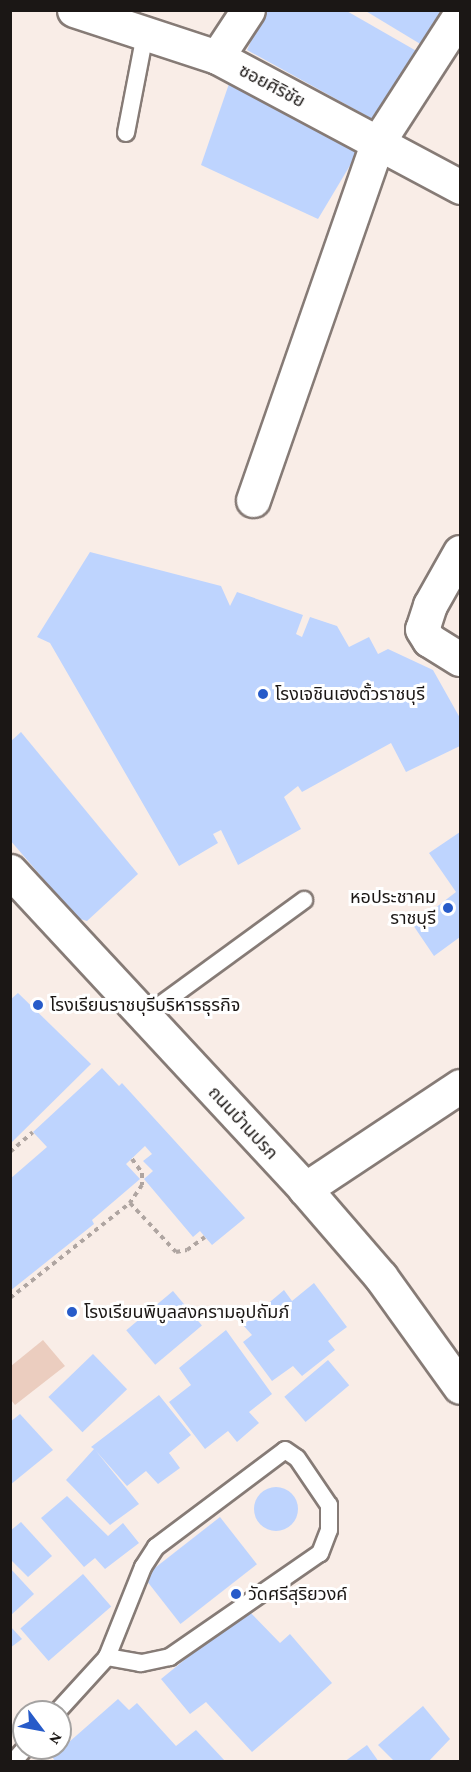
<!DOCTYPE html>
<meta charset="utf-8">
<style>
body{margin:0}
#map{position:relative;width:471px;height:1772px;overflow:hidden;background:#f9ede7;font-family:"Crimson Pro","Noto Sans Thai",serif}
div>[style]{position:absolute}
.green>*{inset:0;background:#ebcdbf}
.building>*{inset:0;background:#bed4fe;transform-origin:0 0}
.round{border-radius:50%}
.path>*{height:4px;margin-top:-2px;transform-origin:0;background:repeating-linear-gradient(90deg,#afa5a1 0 4.5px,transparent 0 9px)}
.roads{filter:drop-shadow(2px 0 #867b76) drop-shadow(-2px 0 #867b76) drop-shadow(0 2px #867b76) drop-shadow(0 -2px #867b76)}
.lane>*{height:16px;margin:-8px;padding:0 8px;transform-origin:8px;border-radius:8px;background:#fff}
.street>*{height:33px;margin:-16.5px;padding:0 16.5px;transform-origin:16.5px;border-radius:16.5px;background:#fff}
.secondary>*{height:33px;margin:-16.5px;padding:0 16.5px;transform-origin:16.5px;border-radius:16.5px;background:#fff}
.dots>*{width:16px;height:16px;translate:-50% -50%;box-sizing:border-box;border:3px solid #fff;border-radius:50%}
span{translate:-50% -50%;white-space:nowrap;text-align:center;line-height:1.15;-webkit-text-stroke:6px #fff;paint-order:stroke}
.street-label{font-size:18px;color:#1b1715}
.poi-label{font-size:18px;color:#1b1715}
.left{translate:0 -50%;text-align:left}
.right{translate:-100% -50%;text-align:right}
.frame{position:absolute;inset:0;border:12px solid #1b1715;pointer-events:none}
.north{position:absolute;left:12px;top:1700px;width:60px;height:60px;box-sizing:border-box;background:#fff;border:2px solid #a4a2a1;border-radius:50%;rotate:122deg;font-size:16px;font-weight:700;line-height:24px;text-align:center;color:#1b1715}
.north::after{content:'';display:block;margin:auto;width:21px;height:27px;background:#275bc9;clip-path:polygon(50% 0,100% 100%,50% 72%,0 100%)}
</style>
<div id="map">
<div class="green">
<div style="clip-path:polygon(43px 1340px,65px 1366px,15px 1405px,11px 1400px,11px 1366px)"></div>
</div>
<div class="building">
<div style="clip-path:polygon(265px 10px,345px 10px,420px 53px,376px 121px,247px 50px)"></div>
<div style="clip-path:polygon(364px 10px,444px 10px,422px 45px)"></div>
<div style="clip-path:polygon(231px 78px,358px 152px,318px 219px,201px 165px)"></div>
<div style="clip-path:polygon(90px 552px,221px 586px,230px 606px,237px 592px,303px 615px,296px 634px,302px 637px,310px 617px,337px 626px,349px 647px,369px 637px,378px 654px,388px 649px,433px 670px,460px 718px,460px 746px,406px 772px,391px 743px,302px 792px,298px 786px,284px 797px,301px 829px,238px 865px,221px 830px,213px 834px,218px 843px,179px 866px,50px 643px,37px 637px)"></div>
<div style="clip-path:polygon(21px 732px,138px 874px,87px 921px,77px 918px,10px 840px,10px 742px)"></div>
<div style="clip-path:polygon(460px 832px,460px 937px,434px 956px,413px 925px,456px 892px,429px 853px)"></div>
<div style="clip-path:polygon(18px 993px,91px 1064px,10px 1144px,10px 1000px)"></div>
<div style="clip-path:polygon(102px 1068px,119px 1086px,122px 1083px,245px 1218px,212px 1245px,200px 1231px,193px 1237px,144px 1179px,153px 1171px,143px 1161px,152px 1154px,145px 1146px,126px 1164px,140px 1179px,92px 1220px,94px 1224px,10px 1291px,10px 1179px,47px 1147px,33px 1132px)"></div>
<div style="clip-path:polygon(314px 1283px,347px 1327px,328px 1341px,335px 1350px,302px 1376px,293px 1366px,272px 1381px,243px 1342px,252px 1335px,243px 1325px,284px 1290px,292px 1301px)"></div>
<div style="left:173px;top:1291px;width:45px;height:61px;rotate:50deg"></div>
<div style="clip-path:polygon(226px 1330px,272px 1394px,249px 1412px,259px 1423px,237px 1442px,228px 1431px,205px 1449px,169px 1402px,191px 1385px,179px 1368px)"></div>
<div style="left:93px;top:1354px;width:49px;height:62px;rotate:46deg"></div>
<div style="left:328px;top:1360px;width:33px;height:57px;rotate:50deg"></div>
<div style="clip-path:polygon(159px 1395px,191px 1435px,169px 1453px,180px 1468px,158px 1484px,146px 1471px,127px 1486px,96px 1451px,139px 1504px,110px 1525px,66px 1480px,94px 1449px,91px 1447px)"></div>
<div style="clip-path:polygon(20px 1414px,53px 1450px,10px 1485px,10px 1422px)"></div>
<div class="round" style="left:254px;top:1487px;width:44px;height:44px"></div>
<div style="clip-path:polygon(67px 1496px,108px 1536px,123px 1523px,139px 1543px,105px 1569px,95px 1558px,84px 1567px,41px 1518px)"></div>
<div style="left:220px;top:1517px;width:60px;height:97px;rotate:52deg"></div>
<div style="clip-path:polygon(21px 1522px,52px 1556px,28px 1577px,10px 1559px,10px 1531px)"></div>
<div style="clip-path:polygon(10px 1568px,34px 1594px,10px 1616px)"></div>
<div style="left:83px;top:1574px;width:43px;height:83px;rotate:49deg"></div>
<div style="clip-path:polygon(247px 1609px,280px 1643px,290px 1634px,332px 1683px,252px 1752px,206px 1702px,190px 1714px,161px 1679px)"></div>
<div style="clip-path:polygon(10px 1626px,22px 1639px,10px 1648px)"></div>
<div style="clip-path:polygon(118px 1699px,129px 1710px,137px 1703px,176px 1746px,196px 1730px,226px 1762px,56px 1762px,52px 1757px)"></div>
<div style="clip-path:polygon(423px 1706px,450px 1739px,428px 1762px,395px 1762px,378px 1745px)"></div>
<div style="clip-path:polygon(367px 1745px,379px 1762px,344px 1762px)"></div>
</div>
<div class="path">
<div style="left:10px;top:1152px;width:30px;rotate:-41deg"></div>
<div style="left:132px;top:1159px;width:17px;rotate:54deg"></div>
<div style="left:142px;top:1173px;width:12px;rotate:90deg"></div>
<div style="left:142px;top:1185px;width:22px;rotate:124deg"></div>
<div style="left:130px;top:1203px;width:67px;rotate:46.8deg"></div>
<div style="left:176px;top:1252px;width:11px;rotate:-10deg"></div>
<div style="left:187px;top:1250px;width:22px;rotate:-36deg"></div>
<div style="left:10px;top:1298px;width:153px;rotate:-38.4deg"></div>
</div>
<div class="roads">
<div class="lane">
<div style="left:126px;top:133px;width:101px;rotate:-79.1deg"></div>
<div style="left:145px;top:1016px;width:197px;rotate:-36.1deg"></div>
<div style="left:57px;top:1712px;width:74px;rotate:-47.7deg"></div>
<div style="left:107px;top:1657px;width:97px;rotate:-68.2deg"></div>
<div style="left:143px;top:1567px;width:24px;rotate:-57deg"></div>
<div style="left:156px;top:1547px;width:161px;rotate:-36.9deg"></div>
<div style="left:285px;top:1450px;width:14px;rotate:34deg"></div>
<div style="left:297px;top:1458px;width:57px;rotate:55.8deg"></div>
<div style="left:329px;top:1505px;width:25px;rotate:90deg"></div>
<div style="left:329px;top:1530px;width:25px;rotate:111deg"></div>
<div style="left:320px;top:1553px;width:183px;rotate:145.3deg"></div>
<div style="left:170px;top:1657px;width:30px;rotate:168deg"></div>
<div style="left:141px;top:1663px;width:35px;rotate:-170deg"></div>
<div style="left:13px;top:1762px;width:18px;rotate:-49deg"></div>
</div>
<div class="street">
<div style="left:74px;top:10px;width:151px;rotate:18.2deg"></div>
<div style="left:217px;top:57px;width:276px;rotate:28.1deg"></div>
<div style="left:217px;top:57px;width:56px;rotate:-56.6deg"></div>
<div style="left:253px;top:500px;width:379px;rotate:-70.8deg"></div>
<div style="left:378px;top:142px;width:151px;rotate:-57.2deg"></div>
<div style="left:460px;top:552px;width:61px;rotate:119.5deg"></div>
<div style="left:430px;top:605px;width:25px;rotate:108deg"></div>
<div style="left:422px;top:629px;width:13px;rotate:58deg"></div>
<div style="left:429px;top:640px;width:36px;rotate:32deg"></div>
<div style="left:305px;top:1189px;width:186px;rotate:-33.6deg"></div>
</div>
<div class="secondary">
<div style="left:10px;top:871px;width:434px;rotate:47.1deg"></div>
<div style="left:305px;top:1189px;width:116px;rotate:49.2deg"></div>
<div style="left:381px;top:1277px;width:135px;rotate:54.3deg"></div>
</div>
</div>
<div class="dots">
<div style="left:263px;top:694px;background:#275bc9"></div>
<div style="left:448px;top:908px;background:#275bc9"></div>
<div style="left:38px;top:1005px;background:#275bc9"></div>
<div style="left:72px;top:1312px;background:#275bc9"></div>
<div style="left:236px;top:1594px;background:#275bc9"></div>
</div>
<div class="street-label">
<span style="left:272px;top:86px;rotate:28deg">ซอยศิริชัย</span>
<span style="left:243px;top:1123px;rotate:47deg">ถนนบ้านปรก</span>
</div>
<div class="poi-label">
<span class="left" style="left:275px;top:694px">โรงเจชินเฮงตั้วราชบุรี</span>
<span class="right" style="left:436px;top:908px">หอประชาคม<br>ราชบุรี</span>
<span class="left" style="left:50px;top:1005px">โรงเรียนราชบุรีบริหารธุรกิจ</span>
<span class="left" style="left:84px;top:1312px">โรงเรียนพิบูลสงครามอุปถัมภ์</span>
<span class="left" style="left:248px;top:1594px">วัดศรีสุริยวงค์</span>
</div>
<div class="frame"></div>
<div class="north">N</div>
</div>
